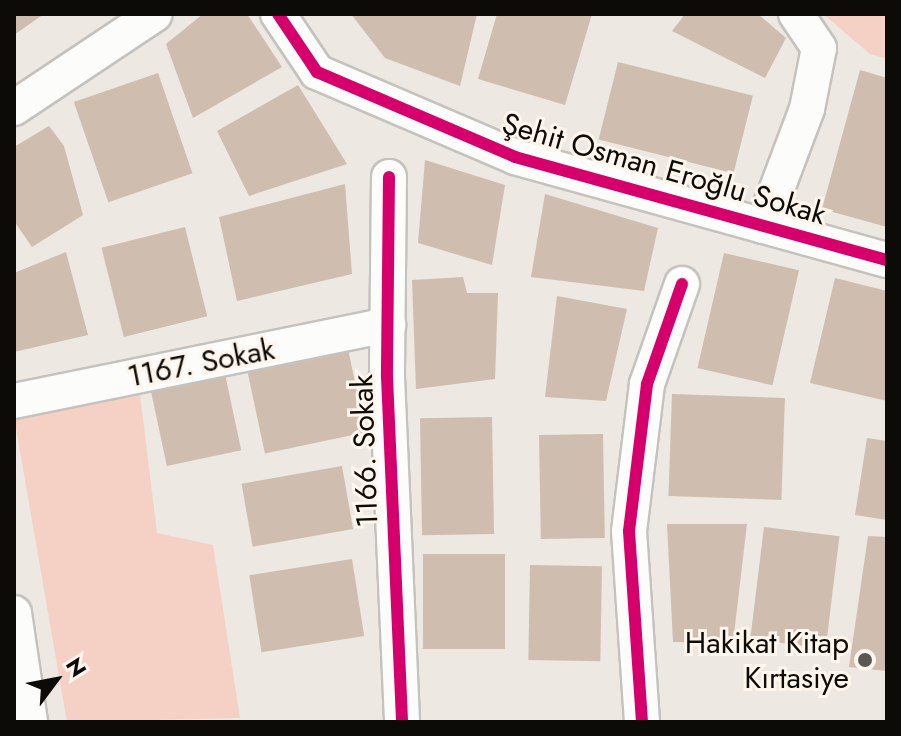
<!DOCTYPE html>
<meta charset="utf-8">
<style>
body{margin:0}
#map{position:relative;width:901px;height:736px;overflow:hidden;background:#ede8e2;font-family:Jost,sans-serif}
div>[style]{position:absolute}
.green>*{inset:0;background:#f5d1c5}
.building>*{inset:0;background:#cfbdaf;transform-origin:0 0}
.roads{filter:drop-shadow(2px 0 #c5c2be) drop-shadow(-2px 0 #c5c2be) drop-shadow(0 2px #c5c2be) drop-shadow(0 -2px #c5c2be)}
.minor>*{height:34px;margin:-17px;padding:0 17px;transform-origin:17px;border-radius:17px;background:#fcfcfb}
.cycleway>*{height:12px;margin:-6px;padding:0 6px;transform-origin:6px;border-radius:6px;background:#d6006c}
.dots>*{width:22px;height:22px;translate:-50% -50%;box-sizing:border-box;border:4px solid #fef6ec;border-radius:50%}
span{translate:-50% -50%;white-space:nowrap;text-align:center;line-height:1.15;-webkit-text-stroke:6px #fef6ec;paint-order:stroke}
.street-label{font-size:30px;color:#0d0b08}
.poi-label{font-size:30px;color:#0d0b08}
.right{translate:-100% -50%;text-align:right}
.frame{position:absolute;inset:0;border:16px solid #0d0b08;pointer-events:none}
.north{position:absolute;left:16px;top:640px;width:80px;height:80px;-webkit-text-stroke:6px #fef6ec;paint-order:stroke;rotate:58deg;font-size:22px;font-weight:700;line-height:32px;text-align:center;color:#0d0b08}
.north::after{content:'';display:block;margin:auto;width:28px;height:36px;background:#0d0b08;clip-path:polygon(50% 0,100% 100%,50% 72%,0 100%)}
</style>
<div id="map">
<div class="green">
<div style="clip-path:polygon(823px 14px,887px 14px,887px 59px,870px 54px)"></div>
<div style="clip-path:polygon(140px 394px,157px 533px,213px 545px,240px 718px,67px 722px,14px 417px)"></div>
</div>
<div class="building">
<div style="clip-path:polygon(14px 14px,44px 14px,14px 35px)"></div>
<div style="clip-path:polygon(203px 14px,247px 14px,282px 67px,193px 118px,166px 44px)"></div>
<div style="clip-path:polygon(351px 14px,477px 14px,460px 86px,385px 58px)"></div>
<div style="clip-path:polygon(497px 14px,592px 14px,565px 105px,478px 79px)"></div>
<div style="clip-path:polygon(685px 14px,758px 14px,786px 38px,765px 78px,672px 31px)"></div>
<div style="left:618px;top:62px;width:139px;height:80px;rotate:14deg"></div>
<div style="clip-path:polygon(860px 70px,887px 78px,887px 227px,822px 209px)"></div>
<div style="left:158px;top:73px;width:106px;height:89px;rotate:71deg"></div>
<div style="clip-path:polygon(298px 85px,347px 164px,249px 196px,217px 131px)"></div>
<div style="clip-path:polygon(49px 126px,64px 146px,83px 215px,32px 247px,14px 221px,14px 147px)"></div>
<div style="clip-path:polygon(425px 160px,505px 185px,492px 265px,418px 243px)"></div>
<div style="clip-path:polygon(345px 184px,352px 274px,237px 301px,219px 217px)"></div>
<div style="clip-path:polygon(545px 194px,658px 228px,644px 291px,531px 277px)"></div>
<div style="left:185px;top:227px;width:92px;height:86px;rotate:76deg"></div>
<div style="clip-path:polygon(66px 252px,88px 335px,14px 352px,14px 273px)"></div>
<div style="left:724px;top:253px;width:77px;height:118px;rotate:13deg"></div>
<div style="clip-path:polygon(463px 277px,467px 293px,498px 293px,495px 379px,416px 389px,412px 280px)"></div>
<div style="clip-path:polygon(835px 278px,887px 291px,887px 401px,810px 383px)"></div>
<div style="clip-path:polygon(557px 296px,627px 309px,606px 401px,545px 397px)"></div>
<div style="left:348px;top:349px;width:85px;height:103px;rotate:78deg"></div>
<div style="left:225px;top:374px;width:78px;height:76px;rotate:78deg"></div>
<div style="left:672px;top:394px;width:113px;height:102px;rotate:2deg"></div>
<div style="left:492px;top:417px;width:117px;height:72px;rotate:89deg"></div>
<div style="left:603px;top:434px;width:104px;height:64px;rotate:89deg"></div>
<div style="clip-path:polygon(867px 438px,887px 441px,887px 520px,855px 515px)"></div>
<div style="left:342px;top:466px;width:64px;height:102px;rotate:80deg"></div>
<div style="clip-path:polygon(667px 524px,747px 524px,733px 643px,673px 642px)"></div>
<div style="left:764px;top:527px;width:76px;height:113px;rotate:7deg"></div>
<div style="clip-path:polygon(868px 536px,887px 537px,887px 671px,849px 667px)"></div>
<div style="left:423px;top:554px;width:82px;height:95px"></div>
<div style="left:352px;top:559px;width:78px;height:104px;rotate:81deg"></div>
<div style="left:530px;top:565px;width:72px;height:95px;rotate:1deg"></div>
</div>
<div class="roads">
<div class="minor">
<div style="left:278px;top:14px;width:70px;rotate:56.1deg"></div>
<div style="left:317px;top:72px;width:215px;rotate:23.2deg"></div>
<div style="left:515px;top:157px;width:386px;rotate:15.5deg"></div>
<div style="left:14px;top:108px;width:169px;rotate:-33.7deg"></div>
<div style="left:389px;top:177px;width:200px;rotate:90.6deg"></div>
<div style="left:387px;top:377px;width:345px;rotate:87.5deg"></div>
<div style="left:763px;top:226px;width:125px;rotate:-69.4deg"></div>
<div style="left:807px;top:109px;width:62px;rotate:-78.9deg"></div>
<div style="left:819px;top:48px;width:41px;rotate:-124.1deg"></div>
<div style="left:14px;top:401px;width:382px;rotate:-11.5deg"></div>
<div style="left:14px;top:613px;width:110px;rotate:81.6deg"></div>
<div style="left:642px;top:722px;width:191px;rotate:-93.9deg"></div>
<div style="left:629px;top:531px;width:148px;rotate:-83deg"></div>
<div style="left:647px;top:384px;width:106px;rotate:-70.7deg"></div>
</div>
</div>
<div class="cycleway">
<div style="left:278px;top:14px;width:70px;rotate:56.1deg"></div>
<div style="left:317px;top:72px;width:215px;rotate:23.2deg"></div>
<div style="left:515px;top:157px;width:386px;rotate:15.5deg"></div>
<div style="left:389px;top:177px;width:200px;rotate:90.6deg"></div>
<div style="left:387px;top:377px;width:345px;rotate:87.5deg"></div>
<div style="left:642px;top:722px;width:191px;rotate:-93.9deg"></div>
<div style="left:629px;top:531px;width:148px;rotate:-83deg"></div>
<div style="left:647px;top:384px;width:106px;rotate:-70.7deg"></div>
</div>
<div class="dots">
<div style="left:865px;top:660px;background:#5b5854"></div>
</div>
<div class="street-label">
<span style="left:664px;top:169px;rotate:16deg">Şehit Osman Eroğlu Sokak</span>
<span style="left:201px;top:363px;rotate:-11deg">1167. Sokak</span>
<span style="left:365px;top:451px;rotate:-92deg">1166. Sokak</span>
</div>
<div class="poi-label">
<span class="right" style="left:849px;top:660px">Hakikat Kitap<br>Kırtasiye</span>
</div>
<div class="frame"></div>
<div class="north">N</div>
</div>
